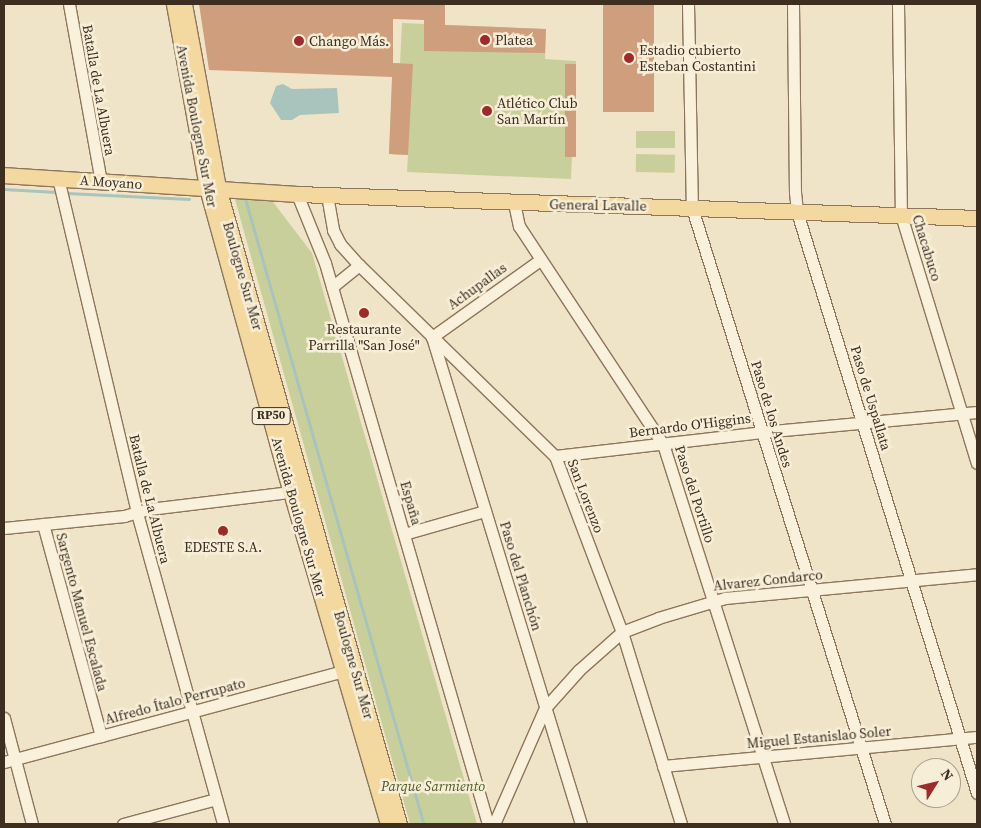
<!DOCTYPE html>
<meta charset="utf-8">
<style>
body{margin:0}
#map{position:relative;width:981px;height:828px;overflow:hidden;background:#f0e4c8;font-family:"Source Serif 4",serif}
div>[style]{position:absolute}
.green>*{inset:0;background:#c9cf9b;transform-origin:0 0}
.water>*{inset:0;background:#a9c4bc}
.stream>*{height:2.5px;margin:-1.25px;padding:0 1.25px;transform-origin:1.25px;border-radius:1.25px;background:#a9c4bc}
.building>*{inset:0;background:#cf9f7d;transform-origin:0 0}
.roads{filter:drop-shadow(1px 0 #8d765c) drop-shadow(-1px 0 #8d765c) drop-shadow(0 1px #8d765c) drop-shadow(0 -1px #8d765c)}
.minor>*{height:11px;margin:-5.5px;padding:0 5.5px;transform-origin:5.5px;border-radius:5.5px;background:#faf1dc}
.major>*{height:15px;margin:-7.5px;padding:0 7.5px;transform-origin:7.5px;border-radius:7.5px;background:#f3d9a0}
.dots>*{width:14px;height:14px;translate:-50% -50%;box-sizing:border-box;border:2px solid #f7eed8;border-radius:50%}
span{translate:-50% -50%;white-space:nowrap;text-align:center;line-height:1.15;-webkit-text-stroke:5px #f7eed8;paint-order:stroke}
.shield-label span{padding:1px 4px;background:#f7eed8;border:1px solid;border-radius:4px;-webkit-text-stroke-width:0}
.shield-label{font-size:12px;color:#3d2e20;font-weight:700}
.poi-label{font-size:14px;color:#3d2e20}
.left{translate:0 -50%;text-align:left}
.street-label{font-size:14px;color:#3d2e20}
.park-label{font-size:14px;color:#4d5a26;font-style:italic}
.frame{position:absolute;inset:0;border:5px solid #3d2e20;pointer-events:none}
.north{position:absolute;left:911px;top:758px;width:50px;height:50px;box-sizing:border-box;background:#f7eed8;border:1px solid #ada18e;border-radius:50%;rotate:54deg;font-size:14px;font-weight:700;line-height:20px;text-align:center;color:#3d2e20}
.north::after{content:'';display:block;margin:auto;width:18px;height:22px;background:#9e2a2b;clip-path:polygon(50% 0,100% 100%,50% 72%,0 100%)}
</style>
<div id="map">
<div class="green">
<div style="clip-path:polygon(402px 23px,546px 29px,545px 59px,576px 61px,571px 179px,407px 172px,408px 155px,389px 154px,393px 63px,400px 63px)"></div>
<div style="left:636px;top:131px;width:39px;height:17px"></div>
<div style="left:636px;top:154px;width:39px;height:18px;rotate:1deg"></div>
<div style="clip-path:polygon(234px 196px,273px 202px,312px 253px,477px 824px,410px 824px)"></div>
</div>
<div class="water">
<div style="clip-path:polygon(283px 84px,292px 89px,337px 88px,339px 113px,300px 115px,292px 120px,281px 120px,270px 103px,276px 86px)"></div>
</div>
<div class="stream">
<div style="left:4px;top:189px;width:52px;rotate:3.3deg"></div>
<div style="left:67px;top:193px;width:122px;rotate:2.8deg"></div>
<div style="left:245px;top:197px;width:652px;rotate:74.07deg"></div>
</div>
<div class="building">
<div style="clip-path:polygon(199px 4px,445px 4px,445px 25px,546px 29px,545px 53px,424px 51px,424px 20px,393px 19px,393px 63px,413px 64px,408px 155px,389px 154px,392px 77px,209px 70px)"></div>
<div style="left:603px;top:4px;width:51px;height:108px"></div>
<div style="left:565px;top:64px;width:11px;height:93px"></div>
</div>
<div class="roads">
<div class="minor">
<div style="left:69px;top:4px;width:180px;rotate:79.8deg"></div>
<div style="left:688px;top:4px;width:204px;rotate:88.9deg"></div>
<div style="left:692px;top:208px;width:646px;rotate:72.6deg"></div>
<div style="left:793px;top:4px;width:188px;rotate:89.4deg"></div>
<div style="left:795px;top:192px;width:20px;rotate:84deg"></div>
<div style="left:797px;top:212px;width:608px;rotate:72.79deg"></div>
<div style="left:898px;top:4px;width:211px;rotate:89.2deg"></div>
<div style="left:901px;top:215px;width:259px;rotate:73deg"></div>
<div style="left:58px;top:178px;width:344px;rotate:76.7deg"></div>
<div style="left:137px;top:513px;width:323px;rotate:74.5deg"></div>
<div style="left:297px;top:194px;width:74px;rotate:67.9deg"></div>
<div style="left:325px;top:263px;width:584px;rotate:73.8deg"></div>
<div style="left:327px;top:195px;width:36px;rotate:80deg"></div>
<div style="left:333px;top:230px;width:16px;rotate:63deg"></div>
<div style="left:340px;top:244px;width:28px;rotate:48deg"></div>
<div style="left:359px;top:265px;width:274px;rotate:44.3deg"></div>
<div style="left:555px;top:456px;width:188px;rotate:69.2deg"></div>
<div style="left:622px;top:632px;width:201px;rotate:72.9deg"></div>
<div style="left:514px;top:203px;width:24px;rotate:78deg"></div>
<div style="left:519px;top:226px;width:261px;rotate:56.6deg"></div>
<div style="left:663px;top:444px;width:399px;rotate:72.3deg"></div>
<div style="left:540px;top:260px;width:133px;rotate:144.5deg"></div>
<div style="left:432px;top:337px;width:509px;rotate:72.99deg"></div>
<div style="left:332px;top:287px;width:35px;rotate:-39deg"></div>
<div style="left:555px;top:456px;width:208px;rotate:-6.6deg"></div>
<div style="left:762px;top:432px;width:216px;rotate:-5.3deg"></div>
<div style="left:43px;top:524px;width:220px;rotate:74.7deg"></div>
<div style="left:4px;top:528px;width:121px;rotate:-5.7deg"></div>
<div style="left:124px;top:516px;width:26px;rotate:-16deg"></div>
<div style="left:149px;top:509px;width:149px;rotate:-6.9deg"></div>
<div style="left:404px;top:534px;width:84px;rotate:-15.9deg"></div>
<div style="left:4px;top:718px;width:110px;rotate:75.2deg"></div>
<div style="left:4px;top:762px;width:358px;rotate:-15deg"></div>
<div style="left:663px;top:766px;width:315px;rotate:-5.3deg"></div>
<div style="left:123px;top:824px;width:96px;rotate:-15deg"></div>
<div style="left:494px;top:824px;width:127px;rotate:-66.3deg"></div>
<div style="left:545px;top:708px;width:51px;rotate:-48.2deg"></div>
<div style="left:579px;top:670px;width:57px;rotate:-41.5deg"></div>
<div style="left:622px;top:632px;width:39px;rotate:-21deg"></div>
<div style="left:658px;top:618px;width:70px;rotate:-16.6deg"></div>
<div style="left:725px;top:598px;width:253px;rotate:-5.4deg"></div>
</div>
<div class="major">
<div style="left:174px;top:4px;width:187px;rotate:79.8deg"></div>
<div style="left:207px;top:188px;width:315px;rotate:74.6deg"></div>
<div style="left:291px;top:492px;width:346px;rotate:73.7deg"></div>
<div style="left:184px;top:4px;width:187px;rotate:79.5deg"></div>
<div style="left:218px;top:188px;width:661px;rotate:74.11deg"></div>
<div style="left:4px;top:175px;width:294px;rotate:3.7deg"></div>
<div style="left:297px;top:194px;width:680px;rotate:2.02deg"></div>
</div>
</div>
<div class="dots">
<div style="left:485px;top:40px;background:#9e2a2b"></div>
<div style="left:299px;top:41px;background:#9e2a2b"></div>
<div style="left:629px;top:58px;background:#9e2a2b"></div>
<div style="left:487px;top:111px;background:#9e2a2b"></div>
<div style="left:364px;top:313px;background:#9e2a2b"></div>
<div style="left:223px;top:531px;background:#9e2a2b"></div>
</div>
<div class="shield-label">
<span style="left:271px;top:416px">RP50</span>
</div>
<div class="poi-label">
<span class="left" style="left:495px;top:40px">Platea</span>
<span class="left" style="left:309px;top:41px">Chango Más.</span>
<span class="left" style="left:639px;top:58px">Estadio cubierto<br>Esteban Costantini</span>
<span class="left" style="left:497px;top:111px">Atlético Club<br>San Martín</span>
<span style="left:364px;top:337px">Restaurante<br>Parrilla "San José"</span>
<span style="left:223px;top:547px">EDESTE S.A.</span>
</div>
<div class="street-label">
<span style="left:99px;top:90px;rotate:80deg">Batalla de La Albuera</span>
<span style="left:197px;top:126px;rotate:79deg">Avenida Boulogne Sur Mer</span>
<span style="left:111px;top:182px;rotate:4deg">A Moyano</span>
<span style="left:598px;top:205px;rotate:1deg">General Lavalle</span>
<span style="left:927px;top:248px;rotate:73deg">Chacabuco</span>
<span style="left:243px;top:276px;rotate:74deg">Boulogne Sur Mer</span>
<span style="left:477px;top:286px;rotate:-36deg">Achupallas</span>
<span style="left:871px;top:398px;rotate:73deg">Paso de Uspallata</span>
<span style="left:772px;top:414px;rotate:73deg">Paso de los Andes</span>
<span style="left:690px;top:425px;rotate:-7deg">Bernardo O'Higgins</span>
<span style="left:695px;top:494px;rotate:72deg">Paso del Portillo</span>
<span style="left:586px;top:496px;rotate:69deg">San Lorenzo</span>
<span style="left:150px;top:499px;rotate:76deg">Batalla de La Albuera</span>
<span style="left:411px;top:503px;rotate:74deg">España</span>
<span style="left:299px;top:517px;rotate:74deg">Avenida Boulogne Sur Mer</span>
<span style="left:521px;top:576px;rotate:73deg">Paso del Planchón</span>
<span style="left:768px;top:580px;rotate:-6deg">Alvarez Condarco</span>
<span style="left:82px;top:612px;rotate:75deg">Sargento Manuel Escalada</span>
<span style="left:354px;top:665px;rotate:74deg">Boulogne Sur Mer</span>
<span style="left:175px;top:701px;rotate:-15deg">Alfredo Ítalo Perrupato</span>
<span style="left:819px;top:737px;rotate:-5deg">Miguel Estanislao Soler</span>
</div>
<div class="park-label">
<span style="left:433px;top:786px">Parque Sarmiento</span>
</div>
<div class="frame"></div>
<div class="north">N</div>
</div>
